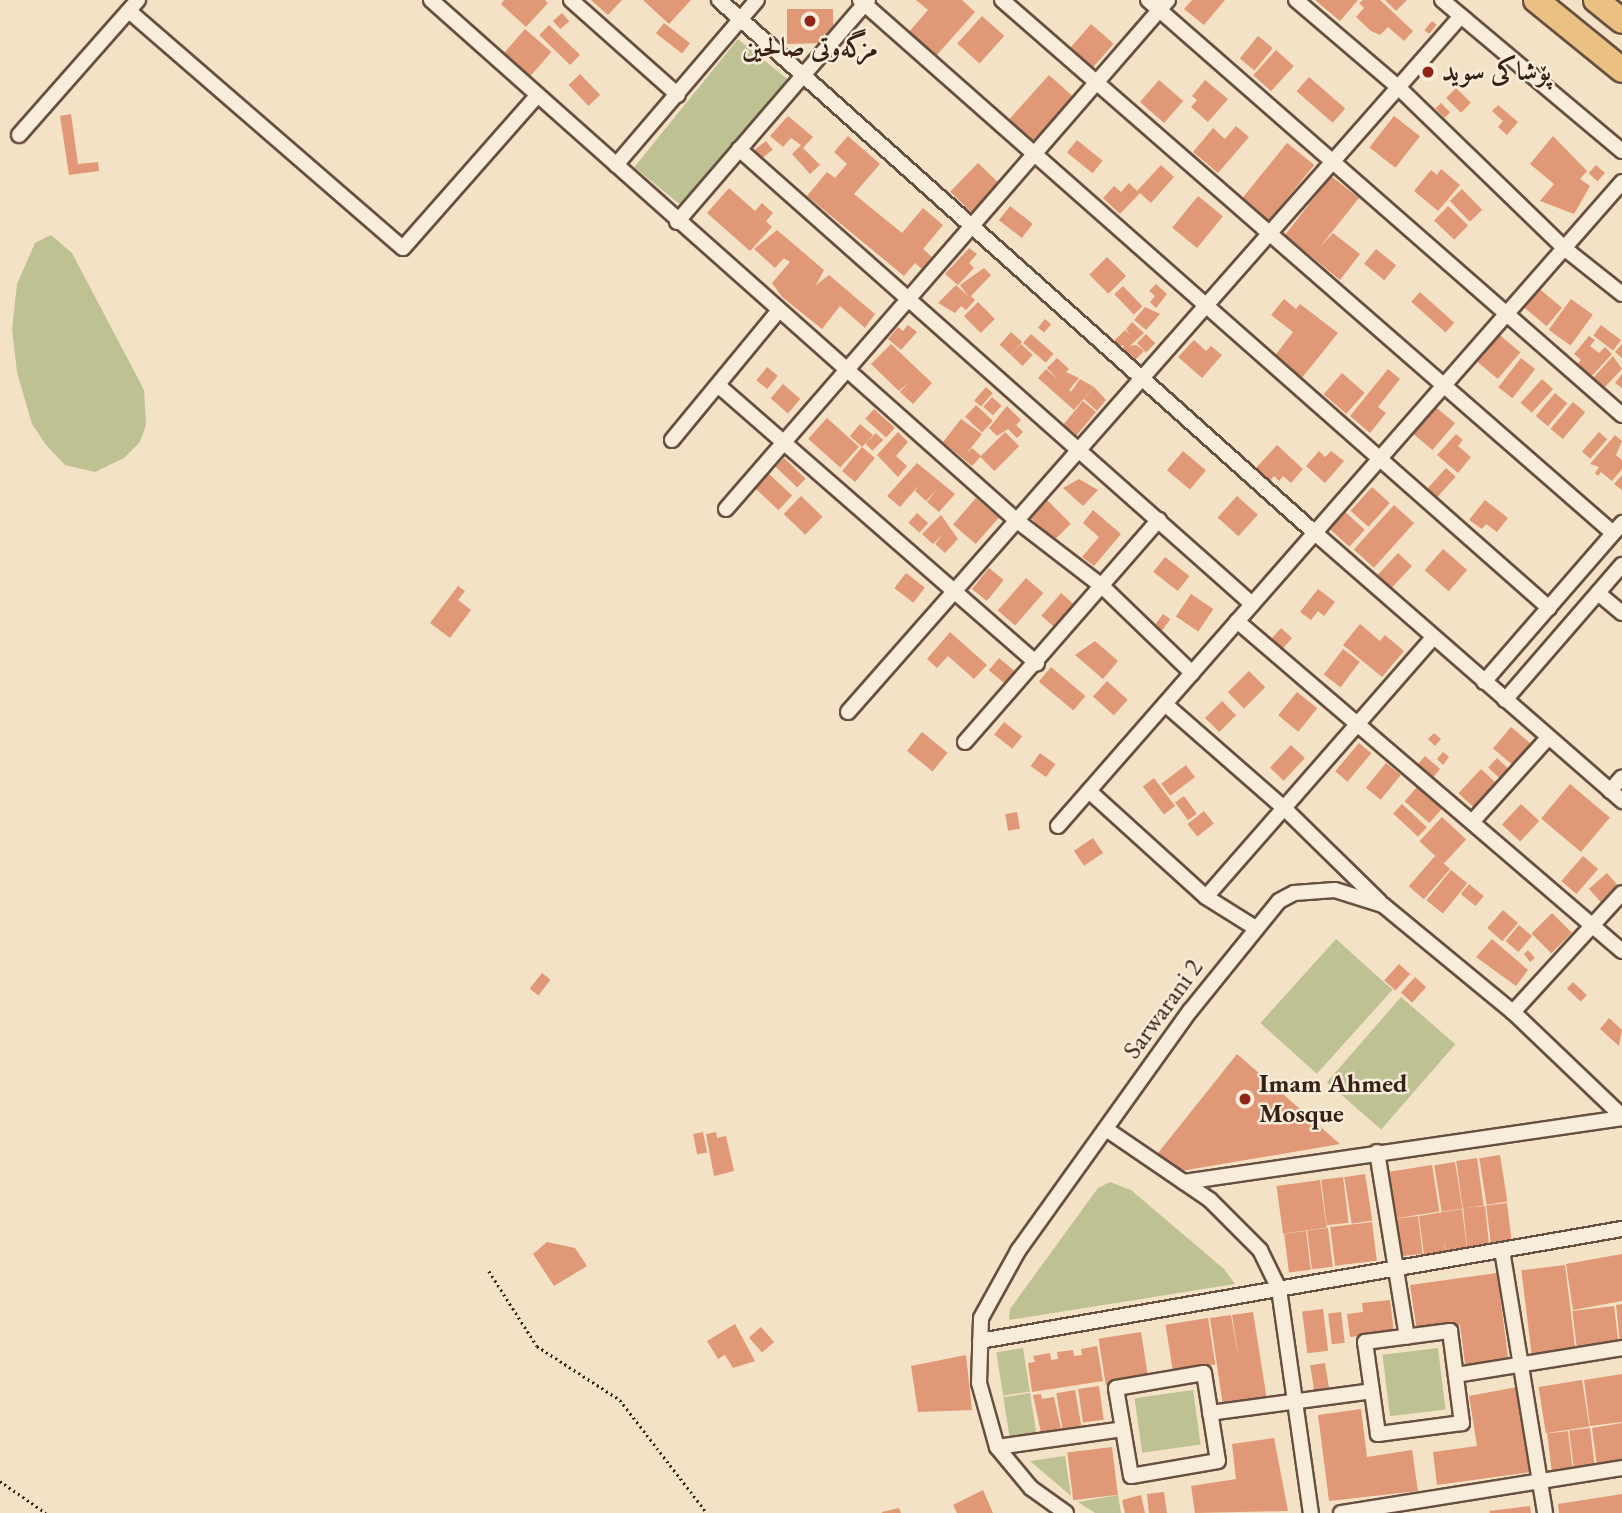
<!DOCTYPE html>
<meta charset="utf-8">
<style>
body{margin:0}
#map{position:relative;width:1622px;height:1513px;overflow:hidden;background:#f4e2c6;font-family:"EB Garamond",Amiri,serif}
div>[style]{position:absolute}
.green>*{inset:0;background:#bec293;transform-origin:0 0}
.building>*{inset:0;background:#e09876;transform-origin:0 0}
.path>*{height:2.5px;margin-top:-1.25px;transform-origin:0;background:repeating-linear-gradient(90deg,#392014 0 2px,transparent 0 5.5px)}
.roads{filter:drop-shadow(2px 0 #685040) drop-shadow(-2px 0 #685040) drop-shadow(0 2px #685040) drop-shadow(0 -2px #685040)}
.minor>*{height:14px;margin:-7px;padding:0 7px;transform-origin:7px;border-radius:7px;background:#f8ecda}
.trunk>*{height:24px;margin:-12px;padding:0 12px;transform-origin:12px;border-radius:12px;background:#eac183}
.dots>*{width:19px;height:19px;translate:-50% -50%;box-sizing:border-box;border:4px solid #f8ecda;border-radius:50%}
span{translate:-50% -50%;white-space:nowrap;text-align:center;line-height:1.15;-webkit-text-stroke:5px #f8ecda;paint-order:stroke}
.poi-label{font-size:26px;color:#392014;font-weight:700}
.left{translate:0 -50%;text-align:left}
.street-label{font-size:26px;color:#392014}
</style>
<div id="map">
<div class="green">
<div style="left:738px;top:39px;width:65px;height:165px;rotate:39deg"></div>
<div style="clip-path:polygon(51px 235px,72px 253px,144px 390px,146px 425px,140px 442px,124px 458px,95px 472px,65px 465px,46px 445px,32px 424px,17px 372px,12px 329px,17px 284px,35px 243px)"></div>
<div style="left:1336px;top:939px;width:76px;height:113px;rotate:42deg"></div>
<div style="left:1401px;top:997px;width:72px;height:113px;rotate:41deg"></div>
<div style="clip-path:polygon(1110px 1182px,1131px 1190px,1224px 1269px,1235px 1284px,1009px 1320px,1010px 1309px,1098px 1188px)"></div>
<div style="left:1023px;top:1348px;width:44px;height:27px;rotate:81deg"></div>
<div style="left:1438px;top:1348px;width:62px;height:56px;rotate:83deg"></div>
<div style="left:1193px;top:1390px;width:55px;height:59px;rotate:82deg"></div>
<div style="left:1030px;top:1393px;width:43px;height:27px;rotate:81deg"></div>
<div style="clip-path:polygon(1065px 1456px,1071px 1496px,1030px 1461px)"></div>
<div style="clip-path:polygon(1118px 1495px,1121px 1513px,1095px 1513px,1078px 1502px)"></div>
</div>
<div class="building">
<div style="clip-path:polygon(504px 0,545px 0,548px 3px,526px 27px,501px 4px)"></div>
<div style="clip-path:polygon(591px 0,622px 0,608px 15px)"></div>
<div style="clip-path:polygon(643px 0,691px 0,669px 24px)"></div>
<div style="clip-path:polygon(916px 0,962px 0,975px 12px,935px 57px,908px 33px,928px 10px)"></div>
<div style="clip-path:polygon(1192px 0,1225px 0,1204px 25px,1184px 9px)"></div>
<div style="clip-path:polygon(1315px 0,1358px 0,1340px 21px)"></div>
<div style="clip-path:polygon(1363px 0,1380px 0,1413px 31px,1404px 41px,1388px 27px,1380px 35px,1371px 31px,1356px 17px,1364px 8px,1359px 3px)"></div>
<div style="clip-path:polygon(1385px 0,1407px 0,1396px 11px)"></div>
<div style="clip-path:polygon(787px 9px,833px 9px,833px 35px,824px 34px,824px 43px,787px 44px)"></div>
<div style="left:562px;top:13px;width:11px;height:12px;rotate:49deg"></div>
<div style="left:982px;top:16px;width:30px;height:37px;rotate:42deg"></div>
<div style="left:1432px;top:21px;width:6px;height:12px;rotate:39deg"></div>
<div style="left:664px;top:23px;width:33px;height:13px;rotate:38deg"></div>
<div style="left:1091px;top:24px;width:30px;height:34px;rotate:41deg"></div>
<div style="left:549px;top:25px;width:43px;height:14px;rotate:44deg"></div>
<div style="left:525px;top:29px;width:35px;height:32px;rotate:41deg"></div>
<div style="left:1258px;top:36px;width:19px;height:29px;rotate:39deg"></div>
<div style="left:1276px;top:50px;width:24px;height:34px;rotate:42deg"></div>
<div style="left:580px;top:74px;width:29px;height:16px;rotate:46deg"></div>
<div style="left:1049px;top:75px;width:36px;height:68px;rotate:42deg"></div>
<div style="left:1309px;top:77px;width:48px;height:19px;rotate:41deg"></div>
<div style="left:1159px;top:80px;width:32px;height:29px;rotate:41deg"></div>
<div style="clip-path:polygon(1205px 80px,1228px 99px,1208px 122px,1191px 107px,1197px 100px,1192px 96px)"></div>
<div style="left:1456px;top:88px;width:21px;height:14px;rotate:45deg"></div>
<div style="left:1441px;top:103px;width:13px;height:8px;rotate:45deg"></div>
<div style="clip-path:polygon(1498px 105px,1518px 122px,1507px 135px,1498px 127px,1503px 121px,1492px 111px)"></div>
<div style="clip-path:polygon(71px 114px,78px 164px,98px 162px,99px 171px,69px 175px,60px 116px)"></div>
<div style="clip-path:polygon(788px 116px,813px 137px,803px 148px,820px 165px,810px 174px,792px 154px,801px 145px,791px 138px,783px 147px,770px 136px)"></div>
<div style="left:1394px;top:116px;width:33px;height:40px;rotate:38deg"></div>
<div style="clip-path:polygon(1236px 126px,1249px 137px,1218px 173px,1193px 152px,1213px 128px,1225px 139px)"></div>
<div style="clip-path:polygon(848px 136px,880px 164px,854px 194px,902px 233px,923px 208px,943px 225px,923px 249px,932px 257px,922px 269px,915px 263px,904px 276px,807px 196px,827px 172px,835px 178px,847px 164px,834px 152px)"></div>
<div style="clip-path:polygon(1553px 136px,1587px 171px,1580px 179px,1590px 186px,1574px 214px,1540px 201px,1554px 184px,1530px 164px)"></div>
<div style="left:1077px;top:140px;width:33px;height:16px;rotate:39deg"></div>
<div style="left:766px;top:141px;width:11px;height:16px;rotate:52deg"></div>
<div style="left:1287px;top:143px;width:35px;height:75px;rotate:39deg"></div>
<div style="left:978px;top:163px;width:32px;height:40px;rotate:44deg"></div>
<div style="clip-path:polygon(1161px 165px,1174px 177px,1151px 203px,1140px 193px,1120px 214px,1103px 198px,1114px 186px,1121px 192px,1129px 183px,1137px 191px)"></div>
<div style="left:1596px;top:165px;width:12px;height:11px;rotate:42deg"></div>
<div style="clip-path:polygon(1441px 169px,1460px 185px,1438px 211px,1414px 191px,1431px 170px,1437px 175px)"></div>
<div style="clip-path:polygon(1331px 176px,1359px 198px,1319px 248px,1333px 233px,1360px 254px,1340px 280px,1285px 235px)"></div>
<div style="clip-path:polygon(729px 188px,755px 211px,762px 203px,773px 213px,766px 221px,772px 227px,750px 251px,707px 213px)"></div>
<div style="left:1462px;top:189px;width:29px;height:17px;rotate:46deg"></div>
<div style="left:1198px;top:196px;width:32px;height:41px;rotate:39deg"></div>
<div style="left:1010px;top:206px;width:29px;height:18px;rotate:38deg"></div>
<div style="left:1448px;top:206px;width:28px;height:20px;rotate:44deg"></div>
<div style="clip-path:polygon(777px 230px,824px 270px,816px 285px,829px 275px,875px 314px,865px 328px,840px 306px,822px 329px,782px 297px,772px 283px,790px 262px,784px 258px,775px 268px,754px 249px)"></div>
<div style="clip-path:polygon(969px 248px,977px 254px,969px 263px,974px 268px,958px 285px,945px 274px)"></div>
<div style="left:1376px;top:249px;width:26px;height:19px;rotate:39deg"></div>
<div style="left:1107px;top:257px;width:27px;height:25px;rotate:45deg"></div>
<div style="clip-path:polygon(984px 268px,991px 275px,971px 296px,975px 300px,966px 310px,961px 306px,955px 313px,938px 303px,956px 285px,968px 296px,960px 285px)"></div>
<div style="clip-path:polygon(1156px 284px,1167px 294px,1156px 308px,1150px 302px,1155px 296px,1149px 291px)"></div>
<div style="left:1123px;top:286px;width:28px;height:12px;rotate:46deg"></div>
<div style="left:1536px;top:286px;width:34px;height:24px;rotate:40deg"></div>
<div style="left:1420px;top:292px;width:46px;height:13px;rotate:42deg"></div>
<div style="clip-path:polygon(1284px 299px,1296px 309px,1300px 304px,1338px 333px,1301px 379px,1274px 357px,1293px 332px,1271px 315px)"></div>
<div style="left:1571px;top:299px;width:27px;height:38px;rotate:36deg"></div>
<div style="left:978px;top:302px;width:24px;height:20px;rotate:45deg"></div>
<div style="clip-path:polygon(1145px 307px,1160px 314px,1146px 330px,1134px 320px)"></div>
<div style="left:1045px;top:319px;width:8px;height:11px;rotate:40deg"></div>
<div style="clip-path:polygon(1132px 322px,1144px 333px,1130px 346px,1136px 345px,1144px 351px,1136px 359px,1118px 348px,1123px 348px,1124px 345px,1117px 347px,1113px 342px,1125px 330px,1130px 335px,1126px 329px)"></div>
<div style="clip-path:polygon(908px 325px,917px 332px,901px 350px,888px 339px,898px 327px,903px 331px)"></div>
<div style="left:1601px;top:325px;width:25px;height:13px;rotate:37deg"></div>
<div style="left:1495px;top:331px;width:33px;height:35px;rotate:40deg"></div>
<div style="left:1011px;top:332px;width:15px;height:17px;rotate:42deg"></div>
<div style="left:1031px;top:334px;width:30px;height:12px;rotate:41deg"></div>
<div style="left:1146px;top:334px;width:13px;height:13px;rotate:45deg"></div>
<div style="clip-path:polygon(1589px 336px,1595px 340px,1590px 346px,1599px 353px,1605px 347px,1612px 354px,1591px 377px,1577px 365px,1581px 360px,1574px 354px)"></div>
<div style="clip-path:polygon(1194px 340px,1206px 351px,1211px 346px,1222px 355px,1202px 378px,1178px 357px)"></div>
<div style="clip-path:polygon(891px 344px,932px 383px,913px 404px,900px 392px,909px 382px,899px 391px,871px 364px)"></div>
<div style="left:1021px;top:344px;width:16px;height:15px;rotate:43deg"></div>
<div style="clip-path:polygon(1622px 344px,1622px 358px,1615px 352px)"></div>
<div style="clip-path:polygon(1613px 356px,1622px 369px,1604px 388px,1593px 378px)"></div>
<div style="clip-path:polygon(1057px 358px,1069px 369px,1066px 372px,1079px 378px,1069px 390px,1071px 392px,1080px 379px,1094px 387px,1074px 410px,1038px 378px,1046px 369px,1059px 380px,1047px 368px)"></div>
<div style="left:1521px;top:358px;width:18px;height:37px;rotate:38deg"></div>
<div style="left:767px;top:367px;width:14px;height:17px;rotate:39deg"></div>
<div style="clip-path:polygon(1388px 369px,1400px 379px,1378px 407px,1386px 413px,1370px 433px,1350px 416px)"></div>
<div style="left:1342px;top:373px;width:30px;height:28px;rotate:41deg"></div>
<div style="clip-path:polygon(1622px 374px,1622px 388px,1615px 383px)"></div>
<div style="left:1542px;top:379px;width:15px;height:32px;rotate:42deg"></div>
<div style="left:783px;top:384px;width:23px;height:19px;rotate:41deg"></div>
<div style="left:986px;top:387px;width:9px;height:18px;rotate:41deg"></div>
<div style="clip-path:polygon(1094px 387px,1106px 400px,1097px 411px,1084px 399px)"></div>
<div style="left:1555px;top:393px;width:16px;height:30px;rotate:40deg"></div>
<div style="left:992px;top:397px;width:13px;height:13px;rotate:42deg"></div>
<div style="left:1083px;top:401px;width:17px;height:30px;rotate:40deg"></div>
<div style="left:1573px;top:402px;width:16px;height:35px;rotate:40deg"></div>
<div style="left:1432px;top:404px;width:30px;height:35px;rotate:40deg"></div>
<div style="left:976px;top:405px;width:23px;height:16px;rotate:43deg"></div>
<div style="clip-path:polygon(1007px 406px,1021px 420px,1016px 425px,1023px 432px,1017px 438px,1008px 429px,997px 436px,989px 428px)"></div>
<div style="left:874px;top:409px;width:28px;height:13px;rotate:42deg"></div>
<div style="left:827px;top:418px;width:43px;height:28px;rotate:42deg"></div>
<div style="clip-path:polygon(961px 419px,982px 434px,966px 454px,972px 448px,981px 456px,972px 466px,943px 442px)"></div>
<div style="clip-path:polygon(860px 424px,873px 435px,862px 447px,875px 458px,855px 482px,842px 471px,862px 447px,850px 436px)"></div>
<div style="clip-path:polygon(898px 432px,908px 442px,896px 456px,907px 466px,898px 477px,877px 455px)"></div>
<div style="left:1005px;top:432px;width:20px;height:35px;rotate:45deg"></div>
<div style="left:1599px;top:432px;width:11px;height:26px;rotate:41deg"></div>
<div style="left:876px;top:433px;width:10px;height:15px;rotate:45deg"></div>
<div style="clip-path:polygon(1456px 434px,1463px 440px,1458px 446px,1471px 457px,1458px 473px,1437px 455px)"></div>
<div style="clip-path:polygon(1615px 435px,1622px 441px,1616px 455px,1622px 460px,1622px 469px,1612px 481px,1601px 472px,1598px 476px,1595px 473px,1599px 467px,1590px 464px)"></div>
<div style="clip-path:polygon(1277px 445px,1303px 469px,1291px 483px,1283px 476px,1279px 481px,1274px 476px,1269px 482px,1255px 469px)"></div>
<div style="left:1183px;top:451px;width:30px;height:25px;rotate:40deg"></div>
<div style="clip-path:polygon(1319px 451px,1325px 457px,1331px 451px,1344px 461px,1325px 483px,1306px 466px)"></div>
<div style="left:784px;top:458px;width:30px;height:12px;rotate:44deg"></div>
<div style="clip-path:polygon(917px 463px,955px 494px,939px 512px,927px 502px,936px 490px,926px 501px,915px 491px,919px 485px,900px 507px,887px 496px)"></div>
<div style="left:1446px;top:468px;width:13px;height:28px;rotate:42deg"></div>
<div style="left:768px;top:473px;width:33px;height:20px;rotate:43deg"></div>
<div style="clip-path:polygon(1622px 475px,1622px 490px,1614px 484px)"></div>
<div style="clip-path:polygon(1079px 479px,1098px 490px,1083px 506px,1063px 488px)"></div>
<div style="left:1372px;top:487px;width:24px;height:32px;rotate:42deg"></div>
<div style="left:801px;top:496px;width:30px;height:25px;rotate:44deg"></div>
<div style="left:1237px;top:496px;width:28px;height:29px;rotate:42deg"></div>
<div style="left:976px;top:498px;width:30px;height:35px;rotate:41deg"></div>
<div style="left:1046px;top:499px;width:35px;height:24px;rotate:45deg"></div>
<div style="clip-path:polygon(1485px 500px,1508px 518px,1497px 532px,1486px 524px,1482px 529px,1469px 520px)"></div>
<div style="left:1394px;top:505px;width:27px;height:60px;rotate:42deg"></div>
<div style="clip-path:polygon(1093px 510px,1121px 534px,1094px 566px,1082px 557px,1099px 537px,1083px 523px)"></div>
<div style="left:1344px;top:511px;width:28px;height:23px;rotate:42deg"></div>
<div style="left:917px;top:513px;width:15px;height:13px;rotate:42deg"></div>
<div style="clip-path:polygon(941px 515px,958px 539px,945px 553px,935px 544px,944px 533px,933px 544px,922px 534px)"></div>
<div style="left:1443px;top:549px;width:32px;height:28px;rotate:41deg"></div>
<div style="left:1398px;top:553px;width:19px;height:30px;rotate:43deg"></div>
<div style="left:1165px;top:557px;width:31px;height:19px;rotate:38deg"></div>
<div style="left:989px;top:568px;width:19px;height:27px;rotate:39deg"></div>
<div style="left:906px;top:573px;width:24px;height:19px;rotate:38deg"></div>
<div style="left:1026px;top:578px;width:23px;height:43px;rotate:41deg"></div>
<div style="clip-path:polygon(458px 586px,465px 591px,458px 600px,471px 610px,450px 638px,430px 623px)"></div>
<div style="clip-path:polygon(1318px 589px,1335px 602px,1324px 616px,1318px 611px,1311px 620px,1300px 612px)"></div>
<div style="left:1061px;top:593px;width:21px;height:30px;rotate:41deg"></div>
<div style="left:1191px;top:594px;width:27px;height:27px;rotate:34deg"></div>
<div style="left:1163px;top:614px;width:9px;height:14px;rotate:36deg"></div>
<div style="clip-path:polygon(1360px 624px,1380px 641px,1385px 635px,1404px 651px,1382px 677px,1343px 645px)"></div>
<div style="left:1281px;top:628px;width:15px;height:14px;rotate:42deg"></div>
<div style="clip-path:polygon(950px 632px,987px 665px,974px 679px,948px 656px,937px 668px,927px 659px)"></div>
<div style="clip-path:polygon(1095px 641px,1118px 661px,1103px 679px,1075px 655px)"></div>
<div style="left:1343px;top:649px;width:21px;height:32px;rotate:37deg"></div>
<div style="left:999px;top:658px;width:23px;height:16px;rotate:40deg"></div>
<div style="left:1051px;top:667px;width:45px;height:19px;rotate:40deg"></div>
<div style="left:1249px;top:671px;width:23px;height:30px;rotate:45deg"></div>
<div style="left:1107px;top:681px;width:28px;height:21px;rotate:42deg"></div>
<div style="left:1297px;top:692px;width:26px;height:30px;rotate:39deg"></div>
<div style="left:1222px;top:701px;width:20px;height:24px;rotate:45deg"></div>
<div style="left:1004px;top:722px;width:23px;height:16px;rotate:38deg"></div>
<div style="left:1511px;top:727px;width:26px;height:28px;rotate:40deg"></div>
<div style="left:922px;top:732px;width:33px;height:24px;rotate:39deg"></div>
<div style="clip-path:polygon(1434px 733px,1441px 739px,1435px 746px,1428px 739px)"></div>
<div style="left:1359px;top:743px;width:16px;height:37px;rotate:40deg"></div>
<div style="left:1291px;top:745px;width:19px;height:31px;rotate:43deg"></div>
<div style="clip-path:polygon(1443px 752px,1449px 757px,1443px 765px,1437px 759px)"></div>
<div style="left:1040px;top:753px;width:19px;height:16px;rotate:36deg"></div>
<div style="left:1425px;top:756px;width:20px;height:13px;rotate:41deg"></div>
<div style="left:1497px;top:758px;width:21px;height:13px;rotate:43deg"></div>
<div style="left:1386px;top:763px;width:19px;height:32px;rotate:39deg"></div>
<div style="left:1186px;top:765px;width:15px;height:31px;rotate:53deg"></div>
<div style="left:1481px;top:769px;width:21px;height:33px;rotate:43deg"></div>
<div style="left:1154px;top:778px;width:35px;height:14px;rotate:53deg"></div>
<div style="left:1570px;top:784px;width:52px;height:45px;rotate:40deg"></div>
<div style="left:1417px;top:787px;width:33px;height:19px;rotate:41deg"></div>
<div style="left:1184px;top:796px;width:22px;height:11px;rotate:54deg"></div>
<div style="left:1402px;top:804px;width:34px;height:13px;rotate:43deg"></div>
<div style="left:1521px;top:804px;width:25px;height:28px;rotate:43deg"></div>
<div style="left:1204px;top:811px;width:16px;height:21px;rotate:52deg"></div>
<div style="left:1017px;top:812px;width:17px;height:12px;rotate:80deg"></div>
<div style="left:1442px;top:817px;width:33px;height:33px;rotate:43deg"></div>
<div style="left:1093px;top:838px;width:18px;height:23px;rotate:56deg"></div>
<div style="left:1435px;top:856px;width:20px;height:40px;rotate:41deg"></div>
<div style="left:1583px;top:856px;width:20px;height:33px;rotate:41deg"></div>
<div style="left:1451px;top:870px;width:21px;height:39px;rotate:39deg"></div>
<div style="left:1607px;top:873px;width:23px;height:24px;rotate:49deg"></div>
<div style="left:1469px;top:884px;width:19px;height:13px;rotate:39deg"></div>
<div style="left:1503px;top:910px;width:20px;height:24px;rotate:41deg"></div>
<div style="left:1552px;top:913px;width:28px;height:29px;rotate:45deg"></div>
<div style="left:1519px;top:925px;width:17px;height:21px;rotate:40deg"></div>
<div style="clip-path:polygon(1492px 939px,1528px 970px,1516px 986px,1476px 957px)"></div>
<div style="clip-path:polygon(1528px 950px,1535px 958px,1530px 962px,1524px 954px)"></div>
<div style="left:1399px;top:964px;width:15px;height:22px;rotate:42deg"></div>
<div style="left:542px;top:973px;width:11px;height:20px;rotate:38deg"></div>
<div style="left:1415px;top:977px;width:15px;height:21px;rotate:42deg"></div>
<div style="left:1573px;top:982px;width:19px;height:9px;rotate:43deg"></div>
<div style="clip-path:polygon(1609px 1018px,1622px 1030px,1619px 1046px,1600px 1029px)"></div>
<div style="clip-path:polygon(1237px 1054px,1340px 1144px,1181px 1171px,1158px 1153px)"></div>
<div style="left:703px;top:1132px;width:21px;height:10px;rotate:79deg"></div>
<div style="clip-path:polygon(716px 1132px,717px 1138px,726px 1136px,734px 1171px,714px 1176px,706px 1134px)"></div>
<div style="left:1500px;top:1155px;width:47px;height:21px;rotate:81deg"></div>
<div style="left:1477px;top:1158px;width:48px;height:21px;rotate:82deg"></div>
<div style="left:1455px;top:1162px;width:47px;height:21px;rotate:81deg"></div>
<div style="left:1432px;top:1165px;width:47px;height:43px;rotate:81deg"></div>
<div style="left:1365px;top:1174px;width:47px;height:21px;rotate:81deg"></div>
<div style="left:1343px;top:1177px;width:46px;height:22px;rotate:83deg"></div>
<div style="left:1320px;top:1180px;width:48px;height:44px;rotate:82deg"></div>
<div style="left:1507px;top:1203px;width:39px;height:21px;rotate:83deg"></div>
<div style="left:1485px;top:1206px;width:39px;height:22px;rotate:84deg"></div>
<div style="clip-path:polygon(1462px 1209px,1467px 1248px,1446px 1252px,1444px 1242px,1445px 1252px,1424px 1255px,1419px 1216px)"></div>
<div style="left:1418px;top:1216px;width:38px;height:21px;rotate:83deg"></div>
<div style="left:1372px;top:1222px;width:39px;height:42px;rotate:83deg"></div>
<div style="left:1328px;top:1228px;width:39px;height:21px;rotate:83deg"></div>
<div style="left:1306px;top:1231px;width:39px;height:22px;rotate:83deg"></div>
<div style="clip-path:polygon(547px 1242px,575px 1248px,587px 1266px,554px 1286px,533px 1254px)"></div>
<div style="clip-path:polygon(1622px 1254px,1622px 1301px,1573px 1310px,1566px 1264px)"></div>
<div style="left:1565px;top:1265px;width:87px;height:44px;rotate:83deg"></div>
<div style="clip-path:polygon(1497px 1273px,1509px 1365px,1466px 1371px,1460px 1325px,1417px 1331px,1410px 1285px)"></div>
<div style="clip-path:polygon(1390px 1300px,1394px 1332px,1350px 1337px,1347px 1314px,1363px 1312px,1362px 1303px)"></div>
<div style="clip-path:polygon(1622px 1304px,1622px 1343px,1620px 1343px,1616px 1305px)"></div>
<div style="left:1614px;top:1306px;width:39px;height:42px;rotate:83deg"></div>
<div style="left:1323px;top:1309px;width:42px;height:21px;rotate:83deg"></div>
<div style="clip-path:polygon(1253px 1312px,1267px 1400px,1223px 1406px,1210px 1318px,1231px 1315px,1239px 1361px,1232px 1315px)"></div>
<div style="left:1341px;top:1312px;width:31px;height:13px;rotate:83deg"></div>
<div style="left:1208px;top:1318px;width:47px;height:43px;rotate:81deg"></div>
<div style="clip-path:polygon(735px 1324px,755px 1361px,733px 1368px,725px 1355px,718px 1359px,707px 1341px)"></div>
<div style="left:761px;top:1327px;width:20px;height:16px;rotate:49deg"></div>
<div style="left:1141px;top:1332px;width:47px;height:43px;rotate:81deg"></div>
<div style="clip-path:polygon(1097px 1346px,1103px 1381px,1032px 1392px,1028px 1363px,1035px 1362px,1033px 1356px,1050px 1353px,1051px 1360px,1058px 1359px,1057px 1352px,1073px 1350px,1074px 1356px,1082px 1355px,1081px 1349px)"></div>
<div style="clip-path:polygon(966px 1355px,972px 1410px,918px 1412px,911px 1366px)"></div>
<div style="left:1325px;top:1363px;width:25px;height:15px;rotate:81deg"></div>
<div style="clip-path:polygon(1622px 1374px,1622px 1422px,1590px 1426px,1584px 1380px)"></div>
<div style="left:1582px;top:1380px;width:47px;height:44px;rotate:81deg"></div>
<div style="left:1099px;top:1386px;width:34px;height:21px;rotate:82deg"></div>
<div style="clip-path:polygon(1517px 1387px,1531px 1472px,1437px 1485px,1433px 1452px,1477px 1446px,1469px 1396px)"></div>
<div style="left:1075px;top:1390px;width:36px;height:19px;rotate:80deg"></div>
<div style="clip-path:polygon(1041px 1394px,1042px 1399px,1054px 1397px,1061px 1429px,1041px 1433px,1033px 1395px)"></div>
<div style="clip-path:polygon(1361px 1409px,1367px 1457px,1412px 1450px,1418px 1491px,1329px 1501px,1318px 1415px)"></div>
<div style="clip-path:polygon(1622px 1423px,1622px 1463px,1597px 1466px,1592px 1428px)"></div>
<div style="left:1590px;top:1428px;width:39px;height:21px;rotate:83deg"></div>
<div style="left:1568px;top:1431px;width:39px;height:21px;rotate:83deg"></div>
<div style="clip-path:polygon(1274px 1438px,1288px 1511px,1195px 1513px,1191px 1486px,1236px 1479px,1232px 1444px)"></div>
<div style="left:1112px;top:1447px;width:48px;height:45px;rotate:83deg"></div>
<div style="clip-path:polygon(983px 1490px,993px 1513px,957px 1513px,953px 1505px)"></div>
<div style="clip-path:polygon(1164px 1492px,1167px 1513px,1149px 1513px,1147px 1494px)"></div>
<div style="clip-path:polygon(1622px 1494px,1622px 1513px,1559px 1513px,1558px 1504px)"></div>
<div style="clip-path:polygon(1141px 1495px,1145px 1513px,1125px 1513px,1122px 1500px)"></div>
<div style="clip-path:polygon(1530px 1506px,1531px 1513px,1490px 1513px,1489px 1511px)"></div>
<div style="clip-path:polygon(899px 1508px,901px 1513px,882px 1513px,882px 1512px)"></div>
</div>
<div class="path">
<div style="left:489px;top:1271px;width:89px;rotate:57.4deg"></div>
<div style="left:537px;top:1346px;width:99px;rotate:33deg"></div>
<div style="left:620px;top:1400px;width:143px;rotate:52.4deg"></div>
<div style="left:0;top:1481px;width:56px;rotate:34.8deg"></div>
</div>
<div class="roads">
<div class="minor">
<div style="left:431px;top:0;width:783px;rotate:41.63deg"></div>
<div style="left:1016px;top:520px;width:110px;rotate:37.6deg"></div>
<div style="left:1103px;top:587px;width:124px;rotate:44deg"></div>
<div style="left:571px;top:0;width:143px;rotate:41.6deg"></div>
<div style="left:719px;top:0;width:800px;rotate:41.81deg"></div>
<div style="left:1315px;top:533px;width:408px;rotate:41.1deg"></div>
<div style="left:860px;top:0;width:919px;rotate:41.43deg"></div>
<div style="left:1002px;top:0;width:811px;rotate:41.1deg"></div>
<div style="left:1148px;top:0;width:630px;rotate:41.2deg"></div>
<div style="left:1296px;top:0;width:134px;rotate:40.5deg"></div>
<div style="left:1398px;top:87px;width:231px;rotate:44.1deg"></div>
<div style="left:1564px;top:248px;width:74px;rotate:38.4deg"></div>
<div style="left:1442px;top:0;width:235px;rotate:40deg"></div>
<div style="left:129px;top:11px;width:362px;rotate:40.9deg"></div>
<div style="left:403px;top:248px;width:204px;rotate:-48.6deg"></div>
<div style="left:19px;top:135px;width:180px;rotate:-48.6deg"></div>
<div style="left:739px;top:149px;width:686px;rotate:41.57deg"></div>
<div style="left:616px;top:165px;width:217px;rotate:-49.5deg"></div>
<div style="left:677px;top:222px;width:293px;rotate:-49.3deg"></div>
<div style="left:719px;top:386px;width:422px;rotate:41.1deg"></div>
<div style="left:672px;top:440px;width:168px;rotate:-50.5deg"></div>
<div style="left:726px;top:509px;width:674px;rotate:-49.03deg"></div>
<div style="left:1598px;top:593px;width:31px;rotate:40deg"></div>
<div style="left:1237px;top:621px;width:507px;rotate:40.6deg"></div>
<div style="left:1484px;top:682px;width:211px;rotate:-49deg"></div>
<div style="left:1505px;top:700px;width:179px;rotate:-49.1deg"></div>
<div style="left:1165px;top:704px;width:158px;rotate:41.2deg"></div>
<div style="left:1284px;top:808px;width:134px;rotate:44.4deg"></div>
<div style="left:848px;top:712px;width:927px;rotate:-48.63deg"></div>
<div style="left:965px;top:742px;width:295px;rotate:-48.9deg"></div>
<div style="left:1089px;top:791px;width:158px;rotate:42.2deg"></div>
<div style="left:1206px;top:897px;width:57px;rotate:32deg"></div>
<div style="left:1610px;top:791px;width:18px;rotate:-49deg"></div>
<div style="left:1472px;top:822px;width:113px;rotate:-47.9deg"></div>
<div style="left:1058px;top:826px;width:856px;rotate:-48.79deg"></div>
<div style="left:1206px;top:897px;width:344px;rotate:-48.8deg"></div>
<div style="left:1513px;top:1012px;width:161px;rotate:-47.5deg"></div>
<div style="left:1106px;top:1129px;width:126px;rotate:34.3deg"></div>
<div style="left:1210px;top:1200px;width:71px;rotate:45deg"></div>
<div style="left:1260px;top:1250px;width:43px;rotate:64deg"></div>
<div style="left:1279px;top:1289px;width:226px;rotate:81.9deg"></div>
<div style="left:1377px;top:1152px;width:187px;rotate:80.8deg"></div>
<div style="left:1184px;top:1182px;width:443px;rotate:-8.3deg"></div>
<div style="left:1502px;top:1250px;width:266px;rotate:80.7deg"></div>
<div style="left:1450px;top:1331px;width:93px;rotate:82.6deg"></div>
<div style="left:1462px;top:1423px;width:85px;rotate:172.5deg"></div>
<div style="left:1378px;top:1434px;width:93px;rotate:-98deg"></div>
<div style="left:1365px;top:1342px;width:86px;rotate:-7.4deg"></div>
<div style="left:980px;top:1341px;width:652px;rotate:-9.9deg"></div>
<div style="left:1204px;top:1373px;width:89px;rotate:81deg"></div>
<div style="left:1218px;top:1461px;width:88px;rotate:170.2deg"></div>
<div style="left:1131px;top:1476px;width:89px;rotate:-99.7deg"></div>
<div style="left:1116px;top:1388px;width:89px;rotate:-9.7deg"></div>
<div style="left:1456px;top:1375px;width:168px;rotate:-9.2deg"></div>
<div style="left:1210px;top:1413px;width:163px;rotate:-7.7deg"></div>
<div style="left:997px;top:1447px;width:127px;rotate:-8.1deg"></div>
<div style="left:1066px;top:1513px;width:43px;rotate:-144.5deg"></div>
<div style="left:1031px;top:1488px;width:53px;rotate:-129.7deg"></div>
<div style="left:997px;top:1447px;width:66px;rotate:-105.7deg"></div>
<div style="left:979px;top:1383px;width:65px;rotate:-88.2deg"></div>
<div style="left:981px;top:1318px;width:77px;rotate:-61.1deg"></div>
<div style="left:1018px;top:1251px;width:295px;rotate:-54.4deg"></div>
<div style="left:1190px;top:1011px;width:141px;rotate:-51deg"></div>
<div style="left:1279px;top:901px;width:17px;rotate:-28deg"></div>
<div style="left:1294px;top:893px;width:41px;rotate:-4.2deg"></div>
<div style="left:1335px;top:890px;width:50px;rotate:17.4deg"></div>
<div style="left:1383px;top:905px;width:168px;rotate:39.5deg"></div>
<div style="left:1513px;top:1012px;width:151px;rotate:43.7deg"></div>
<div style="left:1341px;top:1513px;width:285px;rotate:-9.1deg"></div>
</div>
<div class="trunk">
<div style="left:1536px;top:0;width:111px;rotate:39.1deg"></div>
<div style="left:1596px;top:0;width:33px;rotate:39deg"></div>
</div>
</div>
<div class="dots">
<div style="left:810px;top:21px;background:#8f2418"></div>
<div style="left:1428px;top:72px;background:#8f2418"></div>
<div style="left:1245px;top:1099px;background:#8f2418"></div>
</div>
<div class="poi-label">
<span style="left:810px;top:48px">مزگەوتی صالحین</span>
<span class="left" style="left:1442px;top:72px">پۆشاکی سوید</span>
<span class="left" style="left:1259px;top:1099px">Imam Ahmed<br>Mosque</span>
</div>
<div class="street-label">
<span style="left:1163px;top:1009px;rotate:-54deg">Sarwarani 2</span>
</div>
</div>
